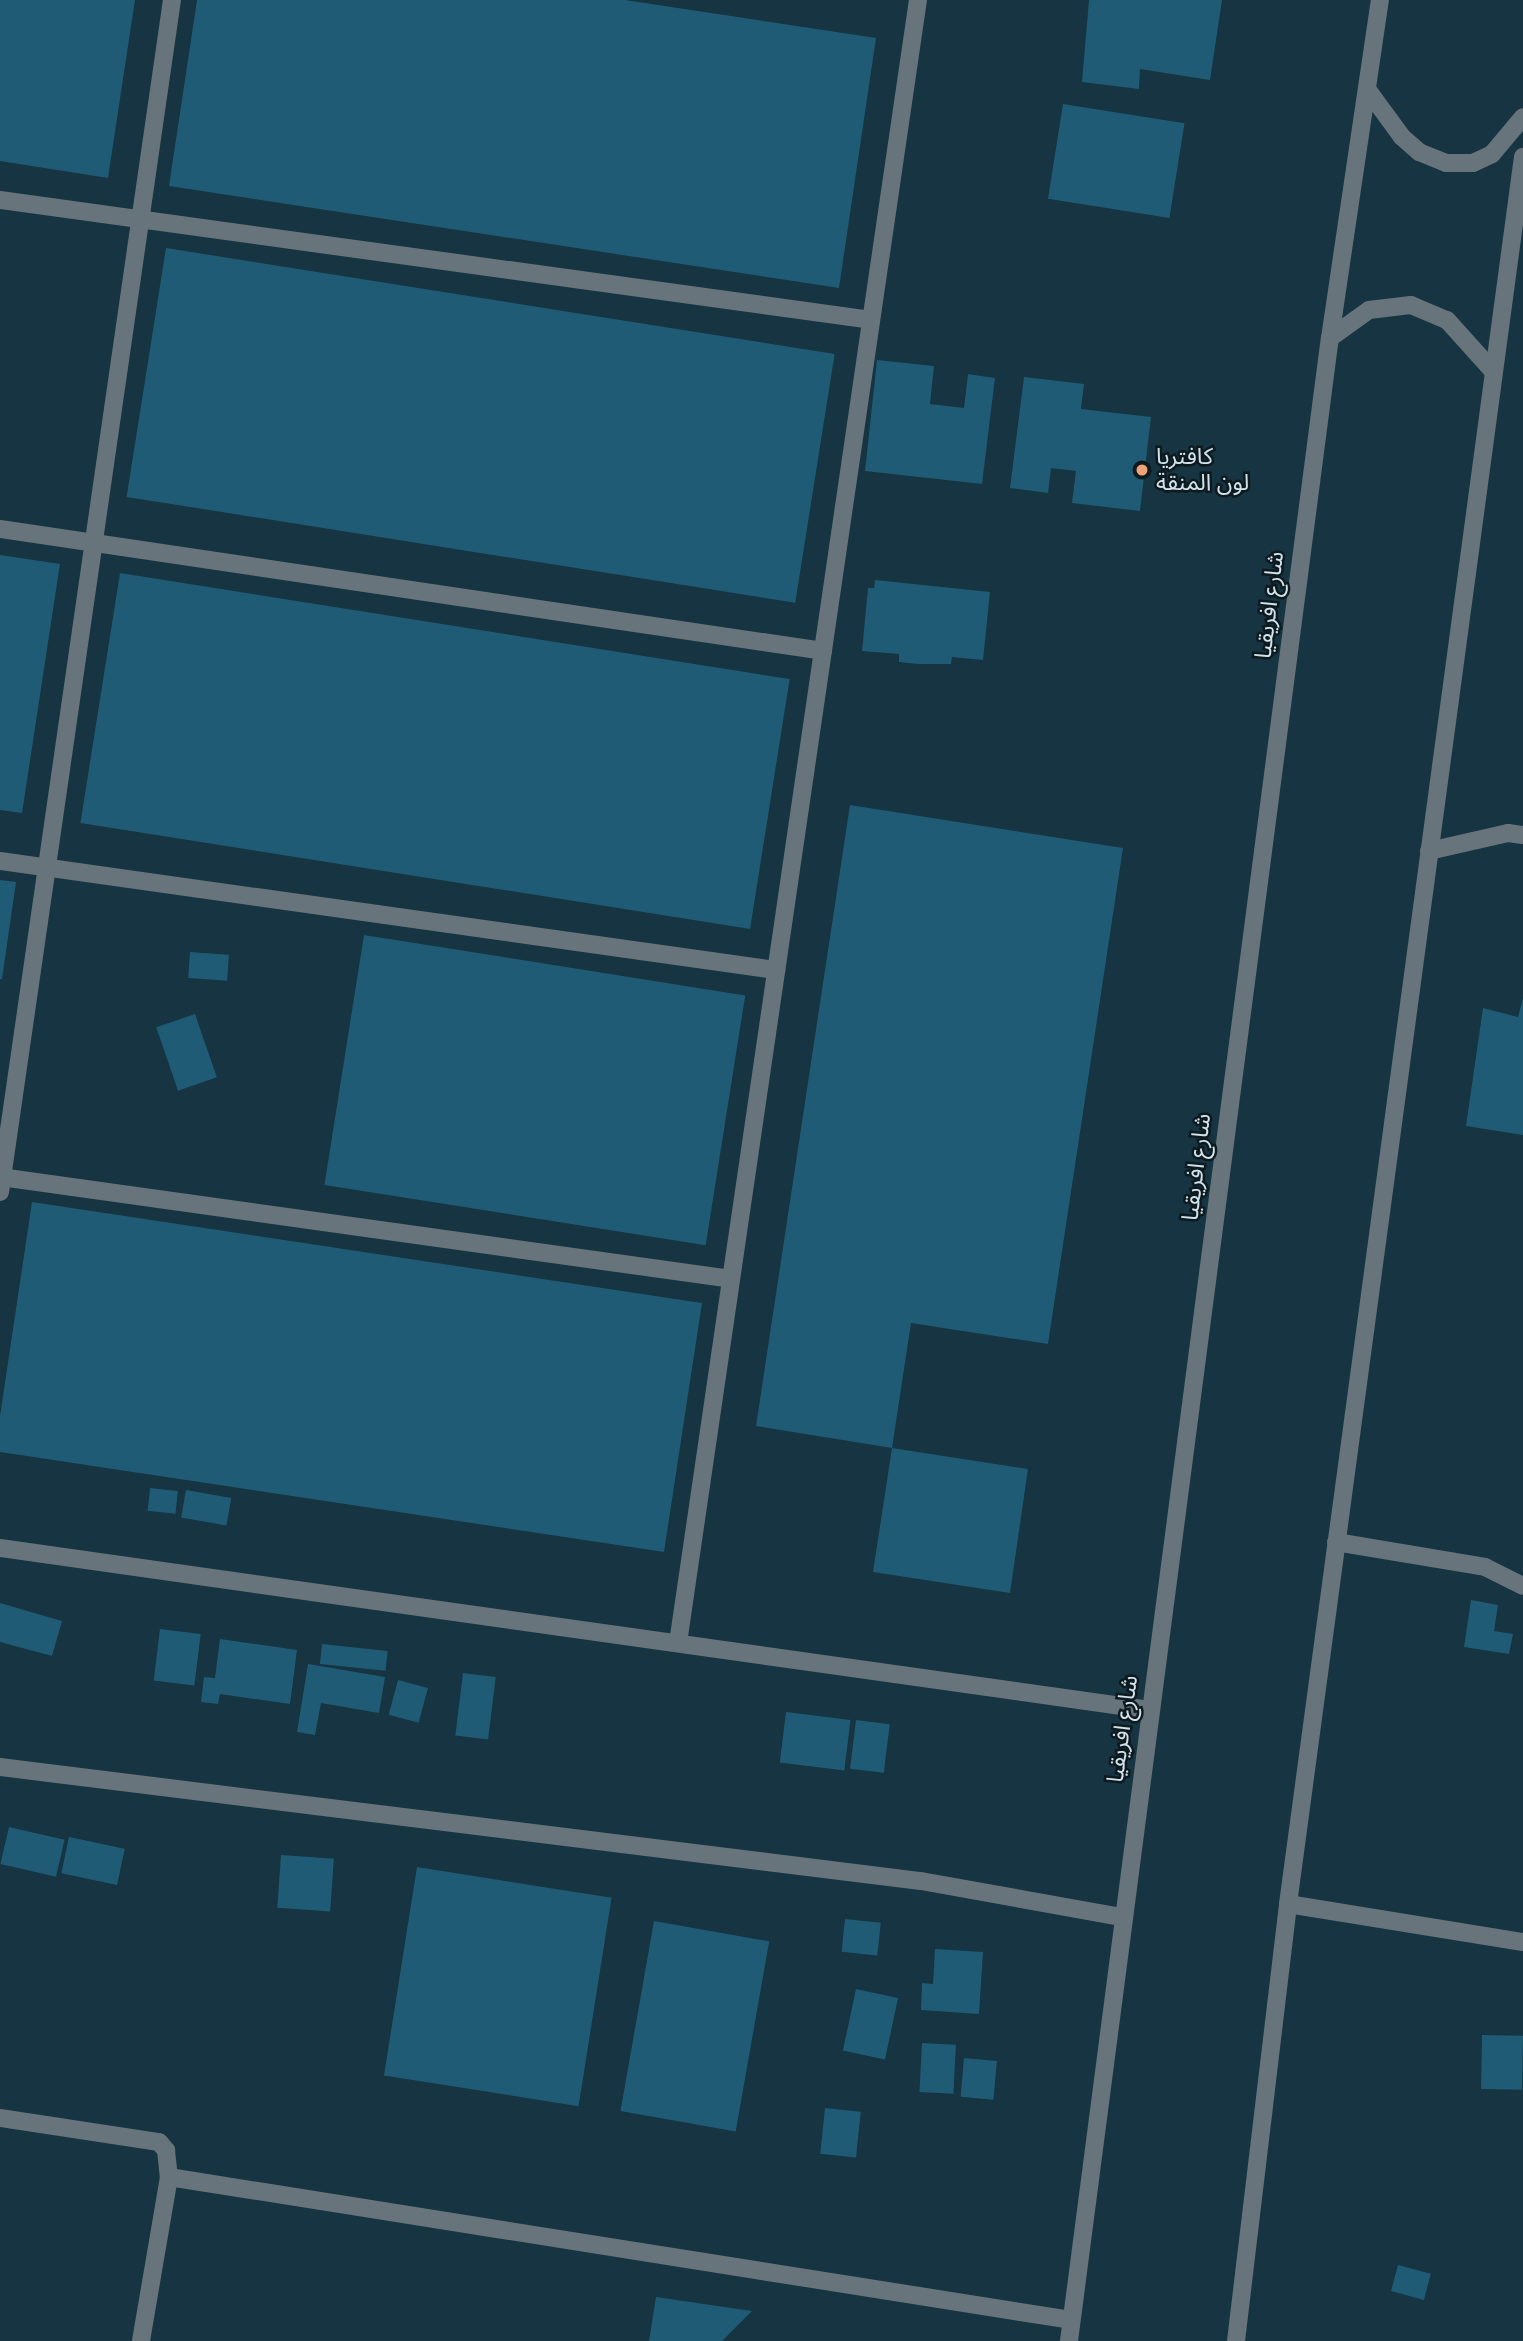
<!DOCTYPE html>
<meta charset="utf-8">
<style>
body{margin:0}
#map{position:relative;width:1523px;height:2341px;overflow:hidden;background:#163441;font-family:Karla,"Noto Sans Arabic",sans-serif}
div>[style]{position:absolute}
.building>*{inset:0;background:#1f5b74;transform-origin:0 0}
.minor>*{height:18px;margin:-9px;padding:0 9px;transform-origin:9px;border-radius:9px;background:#67747b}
.dots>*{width:19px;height:19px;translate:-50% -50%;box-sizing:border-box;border:4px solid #0d1a1f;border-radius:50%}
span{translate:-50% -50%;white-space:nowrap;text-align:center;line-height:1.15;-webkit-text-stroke:5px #0d1a1f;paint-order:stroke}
.poi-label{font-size:23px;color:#d1e2ea}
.left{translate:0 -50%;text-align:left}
.street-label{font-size:23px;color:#d1e2ea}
</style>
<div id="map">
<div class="building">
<div style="clip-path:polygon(0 0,135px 0,108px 178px,0 161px)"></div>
<div style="clip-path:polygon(197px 0,625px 0,876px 38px,839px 288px,169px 186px)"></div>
<div style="clip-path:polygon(1089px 0,1222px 0,1210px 80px,1140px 69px,1139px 89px,1082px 82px)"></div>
<div style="left:1063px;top:104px;width:123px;height:96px;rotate:9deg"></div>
<div style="left:166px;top:248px;width:677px;height:252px;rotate:9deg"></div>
<div style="clip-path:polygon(877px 360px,934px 366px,930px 404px,964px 408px,968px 374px,995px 378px,982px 484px,865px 471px)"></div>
<div style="clip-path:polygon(1024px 377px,1084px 384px,1081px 409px,1151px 417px,1140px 511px,1072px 503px,1076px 471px,1051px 468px,1048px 493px,1010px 488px)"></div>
<div style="clip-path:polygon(0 555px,60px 564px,22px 813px,0 810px)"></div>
<div style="left:120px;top:573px;width:678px;height:253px;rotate:9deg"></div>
<div style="clip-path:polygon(875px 580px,990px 592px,983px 660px,952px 657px,951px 664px,918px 664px,899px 662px,899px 654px,862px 651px,868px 588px,874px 588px)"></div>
<div style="clip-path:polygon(850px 805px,1123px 848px,1048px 1344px,911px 1323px,892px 1448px,1028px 1469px,1010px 1593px,873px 1572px,892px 1448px,756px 1426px)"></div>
<div style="clip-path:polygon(0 880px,16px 882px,2px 979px,0 979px)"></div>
<div style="left:364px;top:935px;width:386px;height:253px;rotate:9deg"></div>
<div style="left:190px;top:952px;width:39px;height:26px;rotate:4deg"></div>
<div style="clip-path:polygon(1523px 998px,1523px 1135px,1466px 1126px,1483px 1008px,1518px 1017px)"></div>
<div style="left:195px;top:1014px;width:67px;height:41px;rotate:71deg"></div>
<div style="clip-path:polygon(32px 1202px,702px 1303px,664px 1552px,0 1452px,0 1416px)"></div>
<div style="left:150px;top:1488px;width:28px;height:23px;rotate:6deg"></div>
<div style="left:186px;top:1490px;width:46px;height:28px;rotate:10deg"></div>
<div style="clip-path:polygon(1471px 1600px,1498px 1605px,1494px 1631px,1513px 1634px,1509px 1654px,1464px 1647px)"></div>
<div style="clip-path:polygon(0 1603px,62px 1621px,52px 1656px,0 1642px)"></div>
<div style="left:160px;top:1629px;width:41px;height:52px;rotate:7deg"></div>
<div style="clip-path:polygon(220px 1639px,297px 1650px,290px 1704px,220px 1694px,218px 1704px,201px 1702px,204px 1677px,215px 1678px)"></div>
<div style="left:322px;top:1644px;width:66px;height:20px;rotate:6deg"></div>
<div style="clip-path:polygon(308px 1664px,385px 1677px,379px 1713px,321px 1703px,315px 1735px,297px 1732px)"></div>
<div style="left:463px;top:1673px;width:33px;height:63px;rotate:7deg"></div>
<div style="left:398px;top:1680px;width:31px;height:36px;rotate:15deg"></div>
<div style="left:786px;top:1712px;width:65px;height:51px;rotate:7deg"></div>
<div style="left:856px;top:1720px;width:34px;height:49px;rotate:7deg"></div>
<div style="left:9px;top:1827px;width:57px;height:38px;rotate:13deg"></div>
<div style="left:69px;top:1837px;width:57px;height:37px;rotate:12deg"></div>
<div style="left:281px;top:1855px;width:53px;height:53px;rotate:4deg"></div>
<div style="left:417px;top:1867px;width:197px;height:211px;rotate:9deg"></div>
<div style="left:845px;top:1919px;width:36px;height:33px;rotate:6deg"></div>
<div style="left:654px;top:1921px;width:117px;height:193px;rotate:10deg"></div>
<div style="clip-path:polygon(935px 1949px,983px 1952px,979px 2014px,921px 2010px,922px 1983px,933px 1984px)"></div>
<div style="left:856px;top:1989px;width:43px;height:63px;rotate:12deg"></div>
<div style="left:1482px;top:2035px;width:41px;height:54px;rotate:1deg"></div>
<div style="left:922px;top:2043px;width:34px;height:49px;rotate:3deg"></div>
<div style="left:964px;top:2058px;width:33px;height:39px;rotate:5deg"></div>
<div style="left:825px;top:2108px;width:36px;height:46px;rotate:6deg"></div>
<div style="left:1398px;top:2265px;width:34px;height:27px;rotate:15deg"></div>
<div style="clip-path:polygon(656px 2297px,752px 2311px,722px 2341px,649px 2341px)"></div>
</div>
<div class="minor">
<div style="left:1367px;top:89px;width:59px;rotate:53.9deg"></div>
<div style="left:1402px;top:137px;width:23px;rotate:41deg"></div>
<div style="left:1419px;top:152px;width:29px;rotate:22deg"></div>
<div style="left:1446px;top:163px;width:27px"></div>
<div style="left:1473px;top:163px;width:21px;rotate:-25deg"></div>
<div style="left:1492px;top:154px;width:48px;rotate:-50deg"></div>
<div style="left:0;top:200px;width:879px;rotate:7.84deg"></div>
<div style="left:1330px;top:338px;width:48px;rotate:-35.7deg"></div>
<div style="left:1369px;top:310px;width:42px;rotate:-6.8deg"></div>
<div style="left:1411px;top:305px;width:39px;rotate:23deg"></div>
<div style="left:1447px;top:320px;width:69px;rotate:48deg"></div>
<div style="left:0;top:529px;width:832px;rotate:8.43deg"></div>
<div style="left:1429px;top:851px;width:81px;rotate:-12.8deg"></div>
<div style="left:1508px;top:833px;width:15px;rotate:8deg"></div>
<div style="left:0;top:861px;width:784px;rotate:8deg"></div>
<div style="left:0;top:1177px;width:738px;rotate:7.94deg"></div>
<div style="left:0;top:1192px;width:1204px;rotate:-81.79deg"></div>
<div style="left:1336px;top:1542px;width:151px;rotate:9.5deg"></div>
<div style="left:1485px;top:1567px;width:42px;rotate:26.6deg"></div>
<div style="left:0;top:1548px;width:1161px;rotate:8.02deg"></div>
<div style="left:678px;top:1643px;width:1660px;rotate:-81.69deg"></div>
<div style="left:0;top:1767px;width:928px;rotate:7.06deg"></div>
<div style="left:921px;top:1881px;width:204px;rotate:10.2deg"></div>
<div style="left:1288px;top:1904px;width:238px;rotate:9.2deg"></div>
<div style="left:0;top:2118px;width:161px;rotate:8.6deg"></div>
<div style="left:159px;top:2142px;width:11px;rotate:49deg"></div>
<div style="left:166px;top:2150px;width:27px;rotate:84deg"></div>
<div style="left:169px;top:2177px;width:166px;rotate:99.7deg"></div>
<div style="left:169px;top:2177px;width:913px;rotate:9.01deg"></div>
<div style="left:1069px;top:2341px;width:2020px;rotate:-82.58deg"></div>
<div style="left:1330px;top:338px;width:342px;rotate:-81.6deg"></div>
<div style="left:1236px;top:2341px;width:440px;rotate:-83.2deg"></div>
<div style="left:1288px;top:1904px;width:1763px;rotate:-82.34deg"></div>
</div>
<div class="dots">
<div style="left:1142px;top:470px;background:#f0a279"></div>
</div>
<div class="poi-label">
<span class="left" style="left:1156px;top:470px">كافتريا<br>لون المنقة</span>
</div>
<div class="street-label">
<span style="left:1270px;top:605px;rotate:-83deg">شارع افريقيا</span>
<span style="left:1197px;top:1167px;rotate:-83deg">شارع افريقيا</span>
<span style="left:1123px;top:1729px;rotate:-82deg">شارع افريقيا</span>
</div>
</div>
